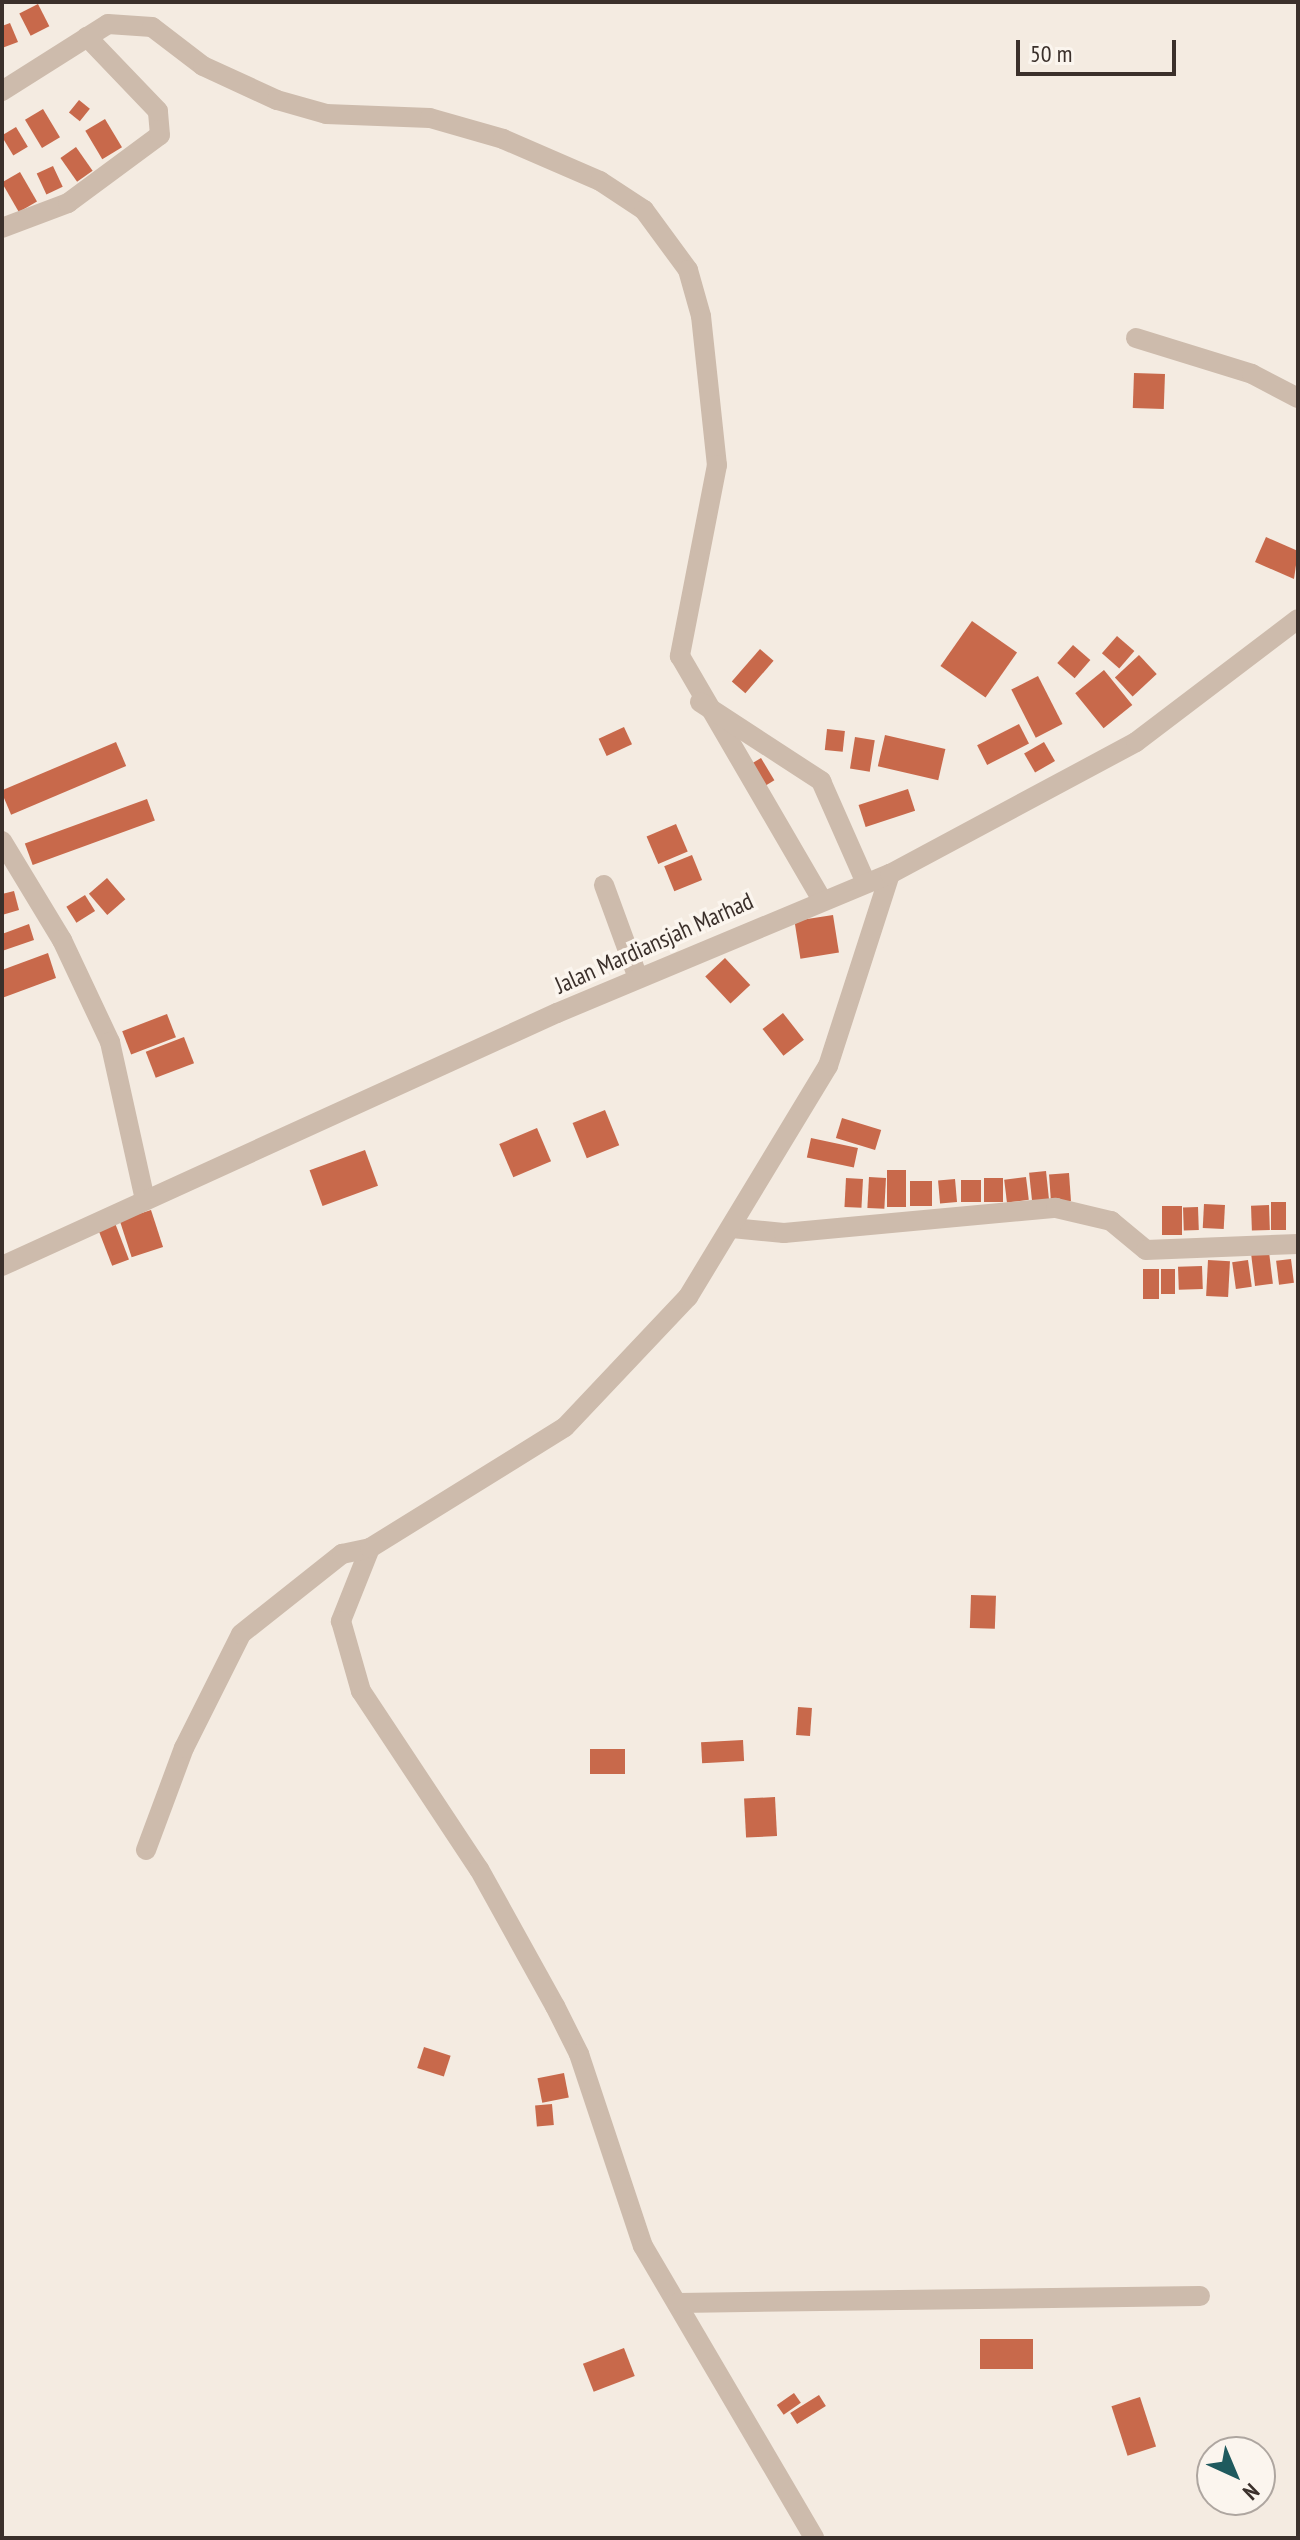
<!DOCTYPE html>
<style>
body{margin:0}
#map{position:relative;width:1300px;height:2540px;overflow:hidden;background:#f4ebe1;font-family:"PT Sans Narrow",sans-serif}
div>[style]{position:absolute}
.building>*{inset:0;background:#c8694b;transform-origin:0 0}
.minor>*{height:20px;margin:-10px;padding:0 10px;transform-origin:10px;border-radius:10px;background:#cdbbac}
.tertiary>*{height:20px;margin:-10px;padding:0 10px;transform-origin:10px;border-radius:10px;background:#cdbbac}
span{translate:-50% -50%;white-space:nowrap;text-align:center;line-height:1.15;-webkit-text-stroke:7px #fbf5ee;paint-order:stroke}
.street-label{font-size:24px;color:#3b302b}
.frame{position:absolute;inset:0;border:4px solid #3b302b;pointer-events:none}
.north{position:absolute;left:1196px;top:2436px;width:80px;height:80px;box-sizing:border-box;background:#fbf5ee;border:2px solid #aea6a0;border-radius:50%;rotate:136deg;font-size:22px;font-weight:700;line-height:32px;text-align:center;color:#3b302b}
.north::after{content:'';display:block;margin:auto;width:28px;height:36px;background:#1f5a5e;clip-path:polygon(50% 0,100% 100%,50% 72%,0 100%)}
.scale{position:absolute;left:1016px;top:40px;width:160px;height:36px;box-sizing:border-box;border:4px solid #3b302b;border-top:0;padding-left:10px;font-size:24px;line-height:28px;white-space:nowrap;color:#3b302b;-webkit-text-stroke:6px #fbf5ee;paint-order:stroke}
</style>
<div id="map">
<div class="building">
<div style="left:38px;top:4px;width:25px;height:21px;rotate:63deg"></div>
<div style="clip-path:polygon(10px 23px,18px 42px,2px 48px,2px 26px)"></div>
<div style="left:79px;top:100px;width:14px;height:16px;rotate:39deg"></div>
<div style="left:43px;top:109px;width:33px;height:21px;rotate:59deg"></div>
<div style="left:105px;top:119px;width:33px;height:23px;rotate:59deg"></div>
<div style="left:16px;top:127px;width:23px;height:17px;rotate:59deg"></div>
<div style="left:76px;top:147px;width:29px;height:19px;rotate:55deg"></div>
<div style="left:53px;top:166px;width:23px;height:18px;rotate:65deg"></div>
<div style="left:20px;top:172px;width:34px;height:21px;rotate:60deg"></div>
<div style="left:1134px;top:373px;width:31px;height:35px;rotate:2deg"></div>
<div style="clip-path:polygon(1266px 537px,1298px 551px,1294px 579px,1255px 562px)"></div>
<div style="left:972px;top:621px;width:55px;height:55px;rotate:35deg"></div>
<div style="left:1117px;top:636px;width:23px;height:23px;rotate:41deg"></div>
<div style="left:1073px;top:645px;width:23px;height:24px;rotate:41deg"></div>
<div style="left:760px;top:649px;width:18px;height:43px;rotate:41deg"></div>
<div style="left:1139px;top:655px;width:26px;height:33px;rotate:47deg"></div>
<div style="left:1104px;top:670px;width:45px;height:37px;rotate:51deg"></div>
<div style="left:1038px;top:676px;width:54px;height:30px;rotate:63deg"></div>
<div style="left:1019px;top:724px;width:22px;height:47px;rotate:63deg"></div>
<div style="left:624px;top:727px;width:19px;height:28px;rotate:65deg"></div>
<div style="left:827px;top:729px;width:18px;height:21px;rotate:6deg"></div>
<div style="left:885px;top:735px;width:62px;height:32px;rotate:13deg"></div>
<div style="left:855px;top:737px;width:20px;height:32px;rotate:9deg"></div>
<div style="left:116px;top:742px;width:26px;height:125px;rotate:67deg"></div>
<div style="left:1044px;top:742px;width:22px;height:23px;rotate:60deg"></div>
<div style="left:761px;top:758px;width:26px;height:17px;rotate:59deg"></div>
<div style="left:908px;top:789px;width:23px;height:52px;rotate:72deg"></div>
<div style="left:147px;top:799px;width:23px;height:130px;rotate:70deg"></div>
<div style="left:676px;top:824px;width:30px;height:32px;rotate:67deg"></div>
<div style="left:692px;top:855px;width:27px;height:30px;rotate:68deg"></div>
<div style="left:107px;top:878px;width:28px;height:24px;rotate:49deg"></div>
<div style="clip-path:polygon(14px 891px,19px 910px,2px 915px,2px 894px)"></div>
<div style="left:85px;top:895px;width:19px;height:22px;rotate:58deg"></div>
<div style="left:833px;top:915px;width:38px;height:39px;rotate:81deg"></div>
<div style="clip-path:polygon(29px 924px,34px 940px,2px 951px,2px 934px)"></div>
<div style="clip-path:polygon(48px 953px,56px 978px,2px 998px,2px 970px)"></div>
<div style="left:725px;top:958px;width:37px;height:27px;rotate:47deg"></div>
<div style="left:783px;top:1013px;width:34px;height:26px;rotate:52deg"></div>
<div style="left:167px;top:1014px;width:25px;height:48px;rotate:69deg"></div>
<div style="left:184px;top:1037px;width:28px;height:41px;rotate:69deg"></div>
<div style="left:605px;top:1110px;width:38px;height:35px;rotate:68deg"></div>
<div style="left:842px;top:1118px;width:41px;height:21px;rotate:17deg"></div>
<div style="left:537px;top:1128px;width:36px;height:41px;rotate:67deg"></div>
<div style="left:811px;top:1138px;width:48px;height:20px;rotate:12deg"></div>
<div style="left:365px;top:1150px;width:38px;height:59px;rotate:70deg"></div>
<div style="left:887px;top:1170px;width:19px;height:37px"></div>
<div style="left:1046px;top:1171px;width:29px;height:17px;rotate:84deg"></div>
<div style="left:1069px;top:1173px;width:28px;height:20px;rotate:86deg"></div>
<div style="left:869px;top:1177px;width:17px;height:31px;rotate:3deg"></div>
<div style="left:1026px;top:1177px;width:23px;height:22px;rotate:83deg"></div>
<div style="left:846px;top:1178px;width:17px;height:29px;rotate:3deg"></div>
<div style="left:984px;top:1178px;width:19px;height:24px"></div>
<div style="left:955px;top:1179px;width:23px;height:17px;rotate:85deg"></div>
<div style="left:961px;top:1180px;width:20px;height:22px"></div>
<div style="left:910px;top:1181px;width:22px;height:25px"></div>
<div style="left:1286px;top:1202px;width:28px;height:15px;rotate:90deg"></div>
<div style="left:1204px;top:1204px;width:21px;height:24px;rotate:3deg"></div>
<div style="left:1269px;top:1205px;width:25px;height:18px;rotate:88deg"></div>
<div style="left:1162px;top:1206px;width:20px;height:29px"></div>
<div style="left:1198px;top:1207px;width:23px;height:15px;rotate:88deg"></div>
<div style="left:151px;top:1210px;width:39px;height:33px;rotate:72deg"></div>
<div style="left:115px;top:1223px;width:39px;height:18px;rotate:69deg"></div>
<div style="left:1269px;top:1252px;width:32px;height:18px;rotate:83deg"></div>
<div style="left:1291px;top:1259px;width:24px;height:15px;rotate:83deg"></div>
<div style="left:1208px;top:1260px;width:22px;height:36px;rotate:3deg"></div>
<div style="left:1248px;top:1260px;width:27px;height:16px;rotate:82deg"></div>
<div style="left:1202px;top:1266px;width:23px;height:24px;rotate:88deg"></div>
<div style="left:1143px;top:1269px;width:16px;height:30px"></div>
<div style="left:1161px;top:1269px;width:14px;height:25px"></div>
<div style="left:971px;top:1595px;width:25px;height:33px;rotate:2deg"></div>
<div style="left:798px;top:1707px;width:14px;height:28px;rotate:4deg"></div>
<div style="left:743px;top:1740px;width:21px;height:42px;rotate:87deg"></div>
<div style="left:590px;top:1749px;width:35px;height:25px"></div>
<div style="left:775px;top:1797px;width:39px;height:31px;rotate:87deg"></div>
<div style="left:424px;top:2047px;width:28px;height:22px;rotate:18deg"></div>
<div style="left:564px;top:2073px;width:25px;height:27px;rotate:79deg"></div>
<div style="left:552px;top:2104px;width:21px;height:17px;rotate:85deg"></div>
<div style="left:980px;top:2339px;width:53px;height:30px"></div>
<div style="left:624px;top:2348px;width:30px;height:44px;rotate:69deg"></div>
<div style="left:794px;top:2393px;width:12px;height:21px;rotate:55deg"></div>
<div style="left:819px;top:2395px;width:13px;height:34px;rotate:58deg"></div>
<div style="left:1140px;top:2397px;width:52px;height:30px;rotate:72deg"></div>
</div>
<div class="minor">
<div style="left:2px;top:91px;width:125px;rotate:-32.3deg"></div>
<div style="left:108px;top:24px;width:44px;rotate:3.9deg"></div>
<div style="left:152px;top:27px;width:64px;rotate:37.4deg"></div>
<div style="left:203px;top:66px;width:81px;rotate:24.7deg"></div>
<div style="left:277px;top:100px;width:51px;rotate:15.9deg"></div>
<div style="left:326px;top:114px;width:104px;rotate:2.2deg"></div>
<div style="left:430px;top:118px;width:76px;rotate:16deg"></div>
<div style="left:503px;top:139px;width:106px;rotate:23.4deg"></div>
<div style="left:600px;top:181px;width:53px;rotate:33.4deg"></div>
<div style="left:644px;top:210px;width:74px;rotate:53.7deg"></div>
<div style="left:688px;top:270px;width:48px;rotate:74.2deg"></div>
<div style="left:701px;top:316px;width:150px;rotate:83.9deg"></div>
<div style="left:717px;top:465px;width:195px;rotate:101deg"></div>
<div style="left:680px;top:656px;width:280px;rotate:59.8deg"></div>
<div style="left:2px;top:228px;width:71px;rotate:-20.7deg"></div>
<div style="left:68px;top:203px;width:114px;rotate:-36.5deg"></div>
<div style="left:160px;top:135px;width:24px;rotate:-95deg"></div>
<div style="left:158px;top:111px;width:103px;rotate:-133.8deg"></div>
<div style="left:1136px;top:338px;width:121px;rotate:17.2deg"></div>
<div style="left:1252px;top:374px;width:52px;rotate:27.6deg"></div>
<div style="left:700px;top:702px;width:145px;rotate:33.1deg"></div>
<div style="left:821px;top:781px;width:111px;rotate:66.2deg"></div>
<div style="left:2px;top:841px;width:116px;rotate:58.8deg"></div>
<div style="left:62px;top:940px;width:113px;rotate:64.8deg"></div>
<div style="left:110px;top:1042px;width:162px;rotate:77.5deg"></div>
<div style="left:604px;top:885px;width:99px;rotate:69.9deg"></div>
<div style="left:732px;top:1228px;width:52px;rotate:5.5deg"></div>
<div style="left:784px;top:1233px;width:273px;rotate:-5.3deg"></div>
<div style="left:1056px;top:1208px;width:57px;rotate:13.3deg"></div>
<div style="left:1111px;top:1221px;width:45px;rotate:39.6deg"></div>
<div style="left:1146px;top:1250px;width:152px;rotate:-2.3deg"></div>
<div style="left:370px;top:1548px;width:79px;rotate:111.7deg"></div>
<div style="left:341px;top:1621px;width:73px;rotate:74.1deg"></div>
<div style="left:361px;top:1691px;width:214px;rotate:56.5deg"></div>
<div style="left:479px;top:1869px;width:157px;rotate:61deg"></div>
<div style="left:555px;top:2006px;width:54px;rotate:63.4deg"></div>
<div style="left:579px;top:2054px;width:202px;rotate:71.6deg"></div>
<div style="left:643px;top:2246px;width:338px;rotate:59.6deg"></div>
<div style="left:146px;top:1850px;width:109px;rotate:-69.6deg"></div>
<div style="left:184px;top:1748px;width:127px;rotate:-63.4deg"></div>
<div style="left:241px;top:1634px;width:129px;rotate:-38.4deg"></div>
<div style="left:342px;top:1554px;width:29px;rotate:-12deg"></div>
<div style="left:370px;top:1548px;width:229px;rotate:-31.8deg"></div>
<div style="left:565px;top:1427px;width:179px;rotate:-46.6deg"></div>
<div style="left:688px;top:1297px;width:270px;rotate:-58.8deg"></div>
<div style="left:828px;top:1066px;width:202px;rotate:-72.1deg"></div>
<div style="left:678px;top:2303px;width:522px;rotate:-0.77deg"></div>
</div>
<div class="tertiary">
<div style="left:2px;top:1266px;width:610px;rotate:-24.51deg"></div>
<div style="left:557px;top:1013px;width:361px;rotate:-22.7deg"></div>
<div style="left:890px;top:874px;width:279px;rotate:-28.2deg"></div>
<div style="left:1136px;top:742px;width:203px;rotate:-37.2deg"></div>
</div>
<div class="street-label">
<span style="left:654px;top:943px;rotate:-24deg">Jalan Mardiansjah Marhad</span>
</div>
<div class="frame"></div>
<div class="north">N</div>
<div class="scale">50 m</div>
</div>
